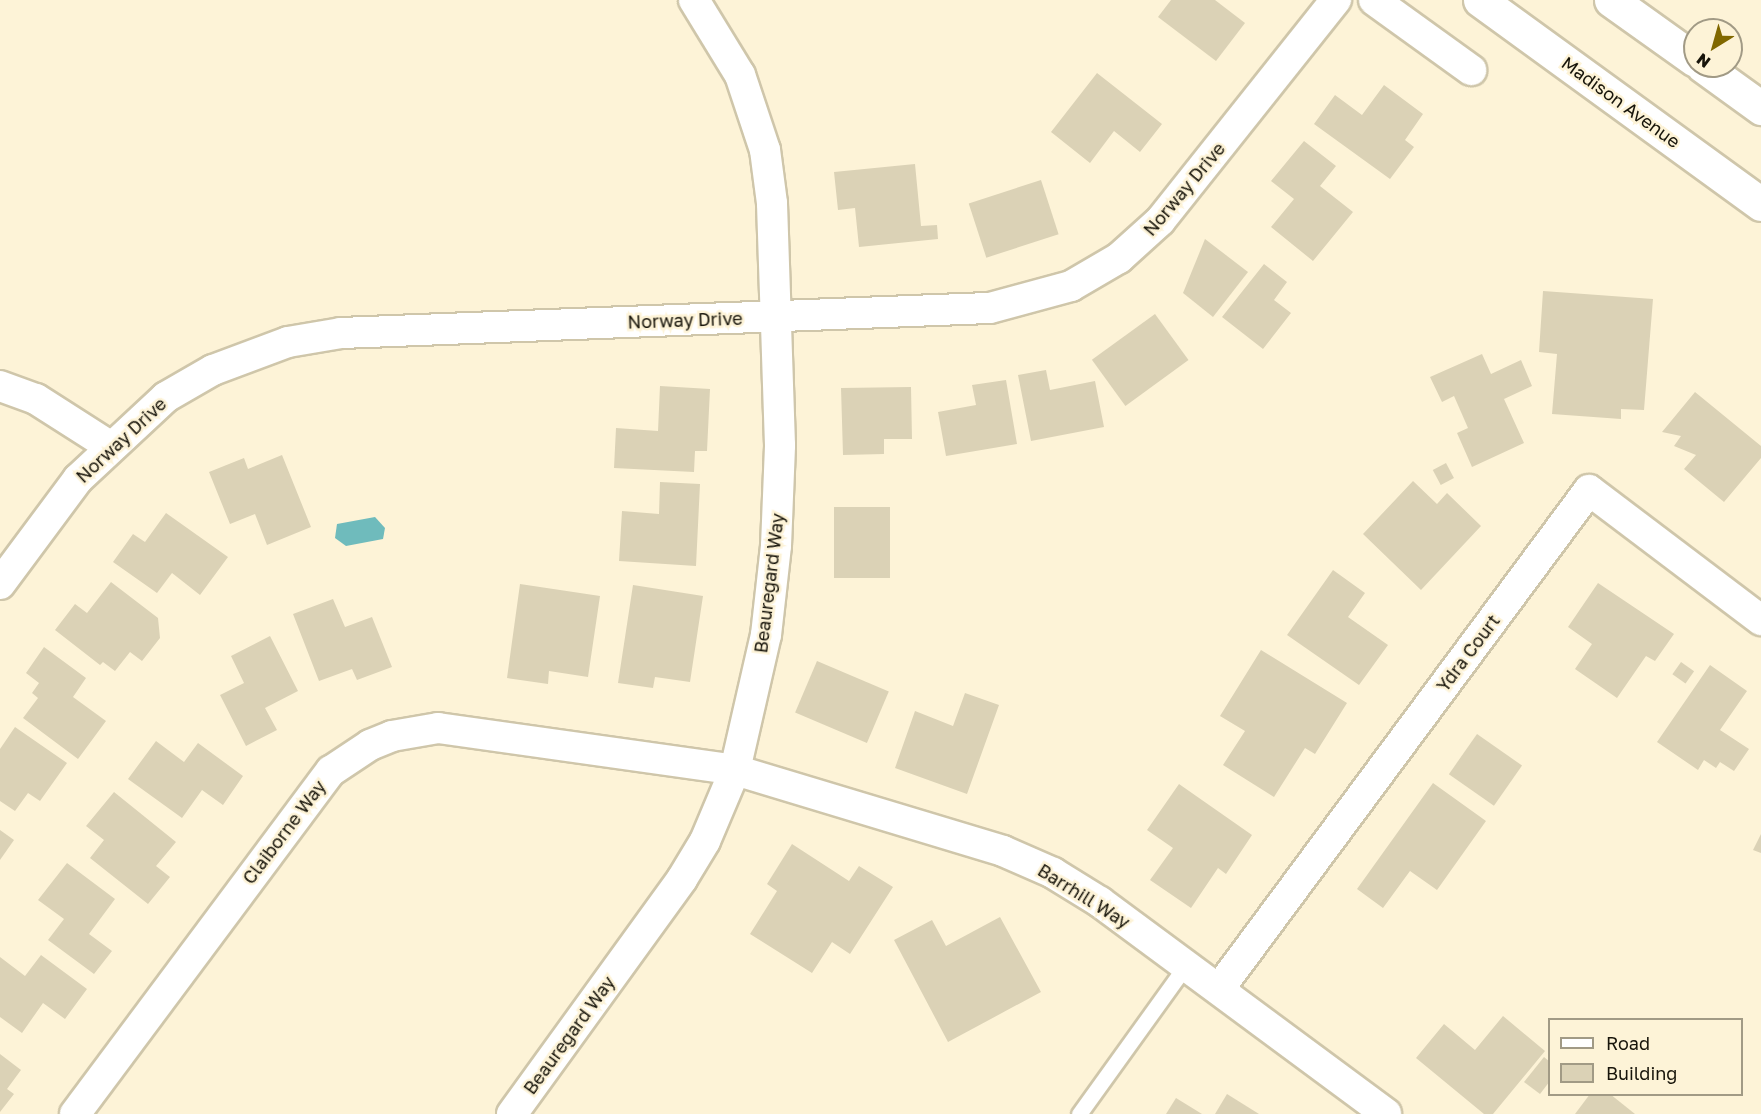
<!DOCTYPE html>
<style>
body{margin:0}
#map{position:relative;width:1761px;height:1114px;overflow:hidden;background:#fdf3d7;font-family:"Golos Text",sans-serif}
div>[style]{position:absolute}
.water>*{inset:0;background:#6fbbbc}
.building>*{inset:0;background:#dbd2b6;transform-origin:0 0}
.roads{filter:drop-shadow(2px 0 #cfc6aa) drop-shadow(-2px 0 #cfc6aa) drop-shadow(0 2px #cfc6aa) drop-shadow(0 -2px #cfc6aa)}
.lane>*{height:15px;margin:-7.5px;padding:0 7.5px;transform-origin:7.5px;border-radius:7.5px;background:#fff}
.street>*{height:30px;margin:-15px;padding:0 15px;transform-origin:15px;border-radius:15px;background:#fff}
.primary>*{height:33px;margin:-16.5px;padding:0 16.5px;transform-origin:16.5px;border-radius:16.5px;background:#fff}
span{translate:-50% -50%;white-space:nowrap;text-align:center;line-height:1.15;-webkit-text-stroke:5px #fdf3d7;paint-order:stroke}
.street-label{font-size:18px;color:#17140a}
.legend{position:absolute;left:1548px;top:1018px;width:195px;height:78px;box-sizing:border-box;background:#fdf3d7;border:2px solid #a19a85;margin:0;padding:8px 10px;list-style:none;font-size:18px;color:#17140a}
.legend li{display:flex;align-items:center;gap:12px;height:30px}
.legend b{width:30px;border:2px solid #a19a85}
.north{position:absolute;left:1683px;top:18px;width:60px;height:60px;box-sizing:border-box;background:#fdf3d7;border:2px solid #a19a85;border-radius:50%;rotate:217deg;font-size:16px;font-weight:700;line-height:24px;text-align:center;color:#17140a}
.north::after{content:'';display:block;margin:auto;width:21px;height:27px;background:#816800;clip-path:polygon(50% 0,100% 100%,50% 72%,0 100%)}
</style>
<div id="map">
<div class="water">
<div style="clip-path:polygon(375px 517px,385px 528px,383px 539px,346px 546px,335px 538px,337px 524px)"></div>
</div>
<div class="building">
<div style="clip-path:polygon(1171px 0,1215px 0,1245px 23px,1216px 61px,1158px 17px)"></div>
<div style="clip-path:polygon(1097px 73px,1162px 124px,1140px 152px,1114px 131px,1090px 163px,1051px 132px)"></div>
<div style="clip-path:polygon(1384px 85px,1423px 114px,1405px 140px,1414px 147px,1390px 179px,1314px 124px,1335px 95px,1362px 115px)"></div>
<div style="clip-path:polygon(1304px 141px,1336px 166px,1320px 186px,1353px 212px,1313px 261px,1271px 227px,1294px 199px,1271px 181px)"></div>
<div style="clip-path:polygon(915px 164px,921px 226px,937px 225px,938px 239px,859px 247px,855px 208px,838px 210px,834px 172px)"></div>
<div style="left:1041px;top:180px;width:57px;height:76px;rotate:72deg"></div>
<div style="clip-path:polygon(1205px 239px,1248px 272px,1213px 317px,1183px 293px)"></div>
<div style="clip-path:polygon(1264px 264px,1287px 282px,1274px 300px,1291px 313px,1263px 349px,1222px 317px)"></div>
<div style="clip-path:polygon(1543px 291px,1653px 299px,1644px 410px,1621px 409px,1621px 419px,1552px 414px,1557px 354px,1539px 352px)"></div>
<div style="left:1155px;top:314px;width:57px;height:78px;rotate:54deg"></div>
<div style="clip-path:polygon(1482px 354px,1491px 374px,1521px 360px,1532px 386px,1504px 399px,1524px 443px,1472px 467px,1457px 433px,1468px 428px,1454px 396px,1442px 402px,1430px 377px)"></div>
<div style="clip-path:polygon(1046px 370px,1050px 390px,1095px 381px,1104px 427px,1031px 441px,1018px 375px)"></div>
<div style="clip-path:polygon(1006px 380px,1017px 444px,946px 456px,938px 412px,976px 405px,972px 385px)"></div>
<div style="clip-path:polygon(660px 386px,710px 389px,707px 451px,695px 451px,694px 472px,614px 468px,616px 428px,658px 431px)"></div>
<div style="clip-path:polygon(911px 387px,912px 439px,884px 439px,884px 454px,843px 455px,841px 388px)"></div>
<div style="clip-path:polygon(1695px 392px,1761px 446px,1761px 458px,1724px 502px,1684px 469px,1696px 455px,1674px 446px,1681px 436px,1662px 432px)"></div>
<div style="clip-path:polygon(282px 455px,311px 527px,267px 545px,255px 514px,230px 524px,209px 472px,244px 458px,248px 469px)"></div>
<div style="left:1446px;top:463px;width:17px;height:15px;rotate:62deg"></div>
<div style="clip-path:polygon(1413px 481px,1437px 504px,1447px 493px,1481px 526px,1421px 590px,1363px 534px)"></div>
<div style="clip-path:polygon(660px 482px,700px 484px,696px 566px,619px 561px,622px 511px,659px 514px)"></div>
<div style="left:834px;top:507px;width:56px;height:71px"></div>
<div style="clip-path:polygon(166px 513px,228px 557px,200px 595px,172px 573px,157px 593px,113px 562px,133px 534px,145px 542px)"></div>
<div style="clip-path:polygon(1333px 570px,1365px 593px,1348px 617px,1388px 645px,1359px 685px,1287px 635px)"></div>
<div style="clip-path:polygon(111px 582px,158px 618px,160px 638px,142px 661px,130px 652px,115px 671px,103px 662px,100px 665px,55px 630px,75px 604px,87px 613px)"></div>
<div style="clip-path:polygon(1598px 583px,1674px 634px,1655px 661px,1646px 656px,1617px 698px,1575px 669px,1592px 644px,1568px 627px)"></div>
<div style="clip-path:polygon(520px 584px,600px 596px,588px 677px,549px 671px,548px 684px,507px 678px)"></div>
<div style="clip-path:polygon(633px 585px,703px 596px,690px 682px,655px 677px,653px 688px,618px 683px)"></div>
<div style="clip-path:polygon(333px 599px,345px 627px,372px 617px,392px 667px,357px 680px,352px 669px,319px 681px,293px 614px)"></div>
<div style="clip-path:polygon(270px 636px,298px 691px,265px 708px,277px 730px,246px 746px,220px 695px,244px 683px,231px 656px)"></div>
<div style="clip-path:polygon(44px 647px,86px 678px,73px 697px,106px 721px,78px 759px,23px 718px,38px 698px,32px 693px,39px 683px,26px 673px)"></div>
<div style="clip-path:polygon(1261px 650px,1347px 703px,1315px 754px,1305px 748px,1274px 797px,1223px 765px,1245px 731px,1220px 716px)"></div>
<div style="left:817px;top:661px;width:78px;height:56px;rotate:23deg"></div>
<div style="left:1681px;top:662px;width:16px;height:15px;rotate:35deg"></div>
<div style="clip-path:polygon(1710px 665px,1747px 691px,1720px 730px,1749px 749px,1734px 771px,1720px 762px,1716px 768px,1704px 760px,1698px 770px,1657px 742px)"></div>
<div style="clip-path:polygon(965px 693px,999px 705px,967px 794px,895px 768px,915px 711px,953px 726px)"></div>
<div style="clip-path:polygon(15px 727px,67px 763px,40px 801px,28px 793px,15px 811px,0 801px,0 749px)"></div>
<div style="left:1477px;top:734px;width:55px;height:49px;rotate:35deg"></div>
<div style="clip-path:polygon(156px 741px,184px 762px,198px 743px,243px 776px,223px 805px,202px 790px,182px 818px,128px 779px)"></div>
<div style="clip-path:polygon(1433px 783px,1486px 821px,1437px 890px,1410px 871px,1383px 908px,1357px 889px)"></div>
<div style="clip-path:polygon(1179px 784px,1252px 835px,1226px 874px,1218px 868px,1191px 908px,1150px 880px,1173px 848px,1147px 830px)"></div>
<div style="clip-path:polygon(114px 792px,176px 842px,156px 866px,170px 877px,148px 904px,90px 858px,104px 840px,86px 826px)"></div>
<div style="clip-path:polygon(0 830px,14px 840px,0 860px)"></div>
<div style="clip-path:polygon(1761px 834px,1761px 853px,1753px 850px)"></div>
<div style="clip-path:polygon(792px 844px,849px 881px,859px 866px,893px 887px,850px 954px,832px 942px,812px 973px,750px 934px,777px 891px,767px 884px)"></div>
<div style="clip-path:polygon(67px 863px,115px 899px,89px 934px,112px 951px,94px 974px,48px 940px,64px 919px,38px 900px)"></div>
<div style="clip-path:polygon(1000px 917px,1041px 992px,948px 1042px,894px 940px,932px 920px,946px 946px)"></div>
<div style="clip-path:polygon(41px 955px,87px 989px,65px 1019px,43px 1003px,22px 1033px,0 1017px,0 957px,25px 976px)"></div>
<div style="clip-path:polygon(1503px 1016px,1545px 1051px,1493px 1114px,1484px 1114px,1416px 1058px,1444px 1024px,1475px 1050px)"></div>
<div style="clip-path:polygon(0 1054px,21px 1070px,7px 1089px,14px 1094px,0 1112px)"></div>
<div style="clip-path:polygon(1544px 1057px,1550px 1062px,1550px 1081px,1540px 1094px,1524px 1082px)"></div>
<div style="clip-path:polygon(1227px 1094px,1259px 1114px,1215px 1114px)"></div>
<div style="clip-path:polygon(1590px 1094px,1610px 1094px,1635px 1114px,1575px 1114px)"></div>
<div style="clip-path:polygon(1176px 1098px,1202px 1114px,1166px 1114px)"></div>
</div>
<div class="roads">
<div class="lane">
<div style="left:1079px;top:1114px;width:183px;rotate:-54.3deg"></div>
</div>
<div class="street">
<div style="left:1374px;top:0;width:120px;rotate:35.8deg"></div>
<div style="left:0;top:386px;width:38px;rotate:20deg"></div>
<div style="left:36px;top:399px;width:89px;rotate:32.6deg"></div>
<div style="left:0;top:584px;width:131px;rotate:-53.4deg"></div>
<div style="left:78px;top:479px;width:120px;rotate:-43deg"></div>
<div style="left:166px;top:397px;width:54px;rotate:-29.9deg"></div>
<div style="left:213px;top:370px;width:80px;rotate:-20.5deg"></div>
<div style="left:288px;top:342px;width:54px;rotate:-9.6deg"></div>
<div style="left:341px;top:333px;width:649px;rotate:-2.21deg"></div>
<div style="left:990px;top:308px;width:84px;rotate:-15.2deg"></div>
<div style="left:1071px;top:286px;width:56px;rotate:-30.3deg"></div>
<div style="left:1119px;top:258px;width:55px;rotate:-42.1deg"></div>
<div style="left:1160px;top:221px;width:283px;rotate:-51.5deg"></div>
<div style="left:1219px;top:989px;width:621px;rotate:-53.44deg"></div>
<div style="left:1589px;top:490px;width:216px;rotate:37.1deg"></div>
<div style="left:75px;top:1114px;width:428px;rotate:-53.3deg"></div>
<div style="left:331px;top:771px;width:47px;rotate:-33.7deg"></div>
<div style="left:370px;top:745px;width:24px;rotate:-22deg"></div>
<div style="left:392px;top:736px;width:47px;rotate:-9.9deg"></div>
<div style="left:438px;top:728px;width:300px;rotate:8deg"></div>
<div style="left:735px;top:770px;width:280px;rotate:16.8deg"></div>
<div style="left:1003px;top:851px;width:55px;rotate:23.7deg"></div>
<div style="left:1053px;top:873px;width:55px;rotate:31.7deg"></div>
<div style="left:1100px;top:902px;width:356px;rotate:36.5deg"></div>
<div style="left:512px;top:1114px;width:290px;rotate:-54.1deg"></div>
<div style="left:682px;top:879px;width:44px;rotate:-58.8deg"></div>
<div style="left:705px;top:841px;width:77px;rotate:-67.1deg"></div>
<div style="left:735px;top:770px;width:139px;rotate:-77.1deg"></div>
<div style="left:766px;top:635px;width:90px;rotate:-83.6deg"></div>
<div style="left:776px;top:546px;width:101px;rotate:-87.7deg"></div>
<div style="left:780px;top:445px;width:242px;rotate:-91.9deg"></div>
<div style="left:772px;top:203px;width:53px;rotate:-97.5deg"></div>
<div style="left:765px;top:150px;width:79px;rotate:-108.4deg"></div>
<div style="left:740px;top:75px;width:88px;rotate:-121.5deg"></div>
</div>
<div class="primary">
<div style="left:1480px;top:0;width:347px;rotate:36deg"></div>
<div style="left:1611px;top:0;width:103px;rotate:35.5deg"></div>
<div style="left:1703px;top:66px;width:72px;rotate:35.9deg"></div>
</div>
</div>
<div class="street-label">
<span style="left:1621px;top:102px;rotate:36deg">Madison Avenue</span>
<span style="left:1184px;top:189px;rotate:-50deg">Norway Drive</span>
<span style="left:685px;top:320px;rotate:-2deg">Norway Drive</span>
<span style="left:121px;top:440px;rotate:-43deg">Norway Drive</span>
<span style="left:769px;top:583px;rotate:-83deg">Beauregard Way</span>
<span style="left:1468px;top:653px;rotate:-53deg">Ydra Court</span>
<span style="left:284px;top:832px;rotate:-53deg">Claiborne Way</span>
<span style="left:1084px;top:896px;rotate:32deg">Barrhill Way</span>
<span style="left:569px;top:1035px;rotate:-54deg">Beauregard Way</span>
</div>
<ul class="legend">
<li><b style="height:8px;background:#fff"></b>Road</li>
<li><b style="height:16px;background:#dbd2b6"></b>Building</li>
</ul>
<div class="north">N</div>
</div>
